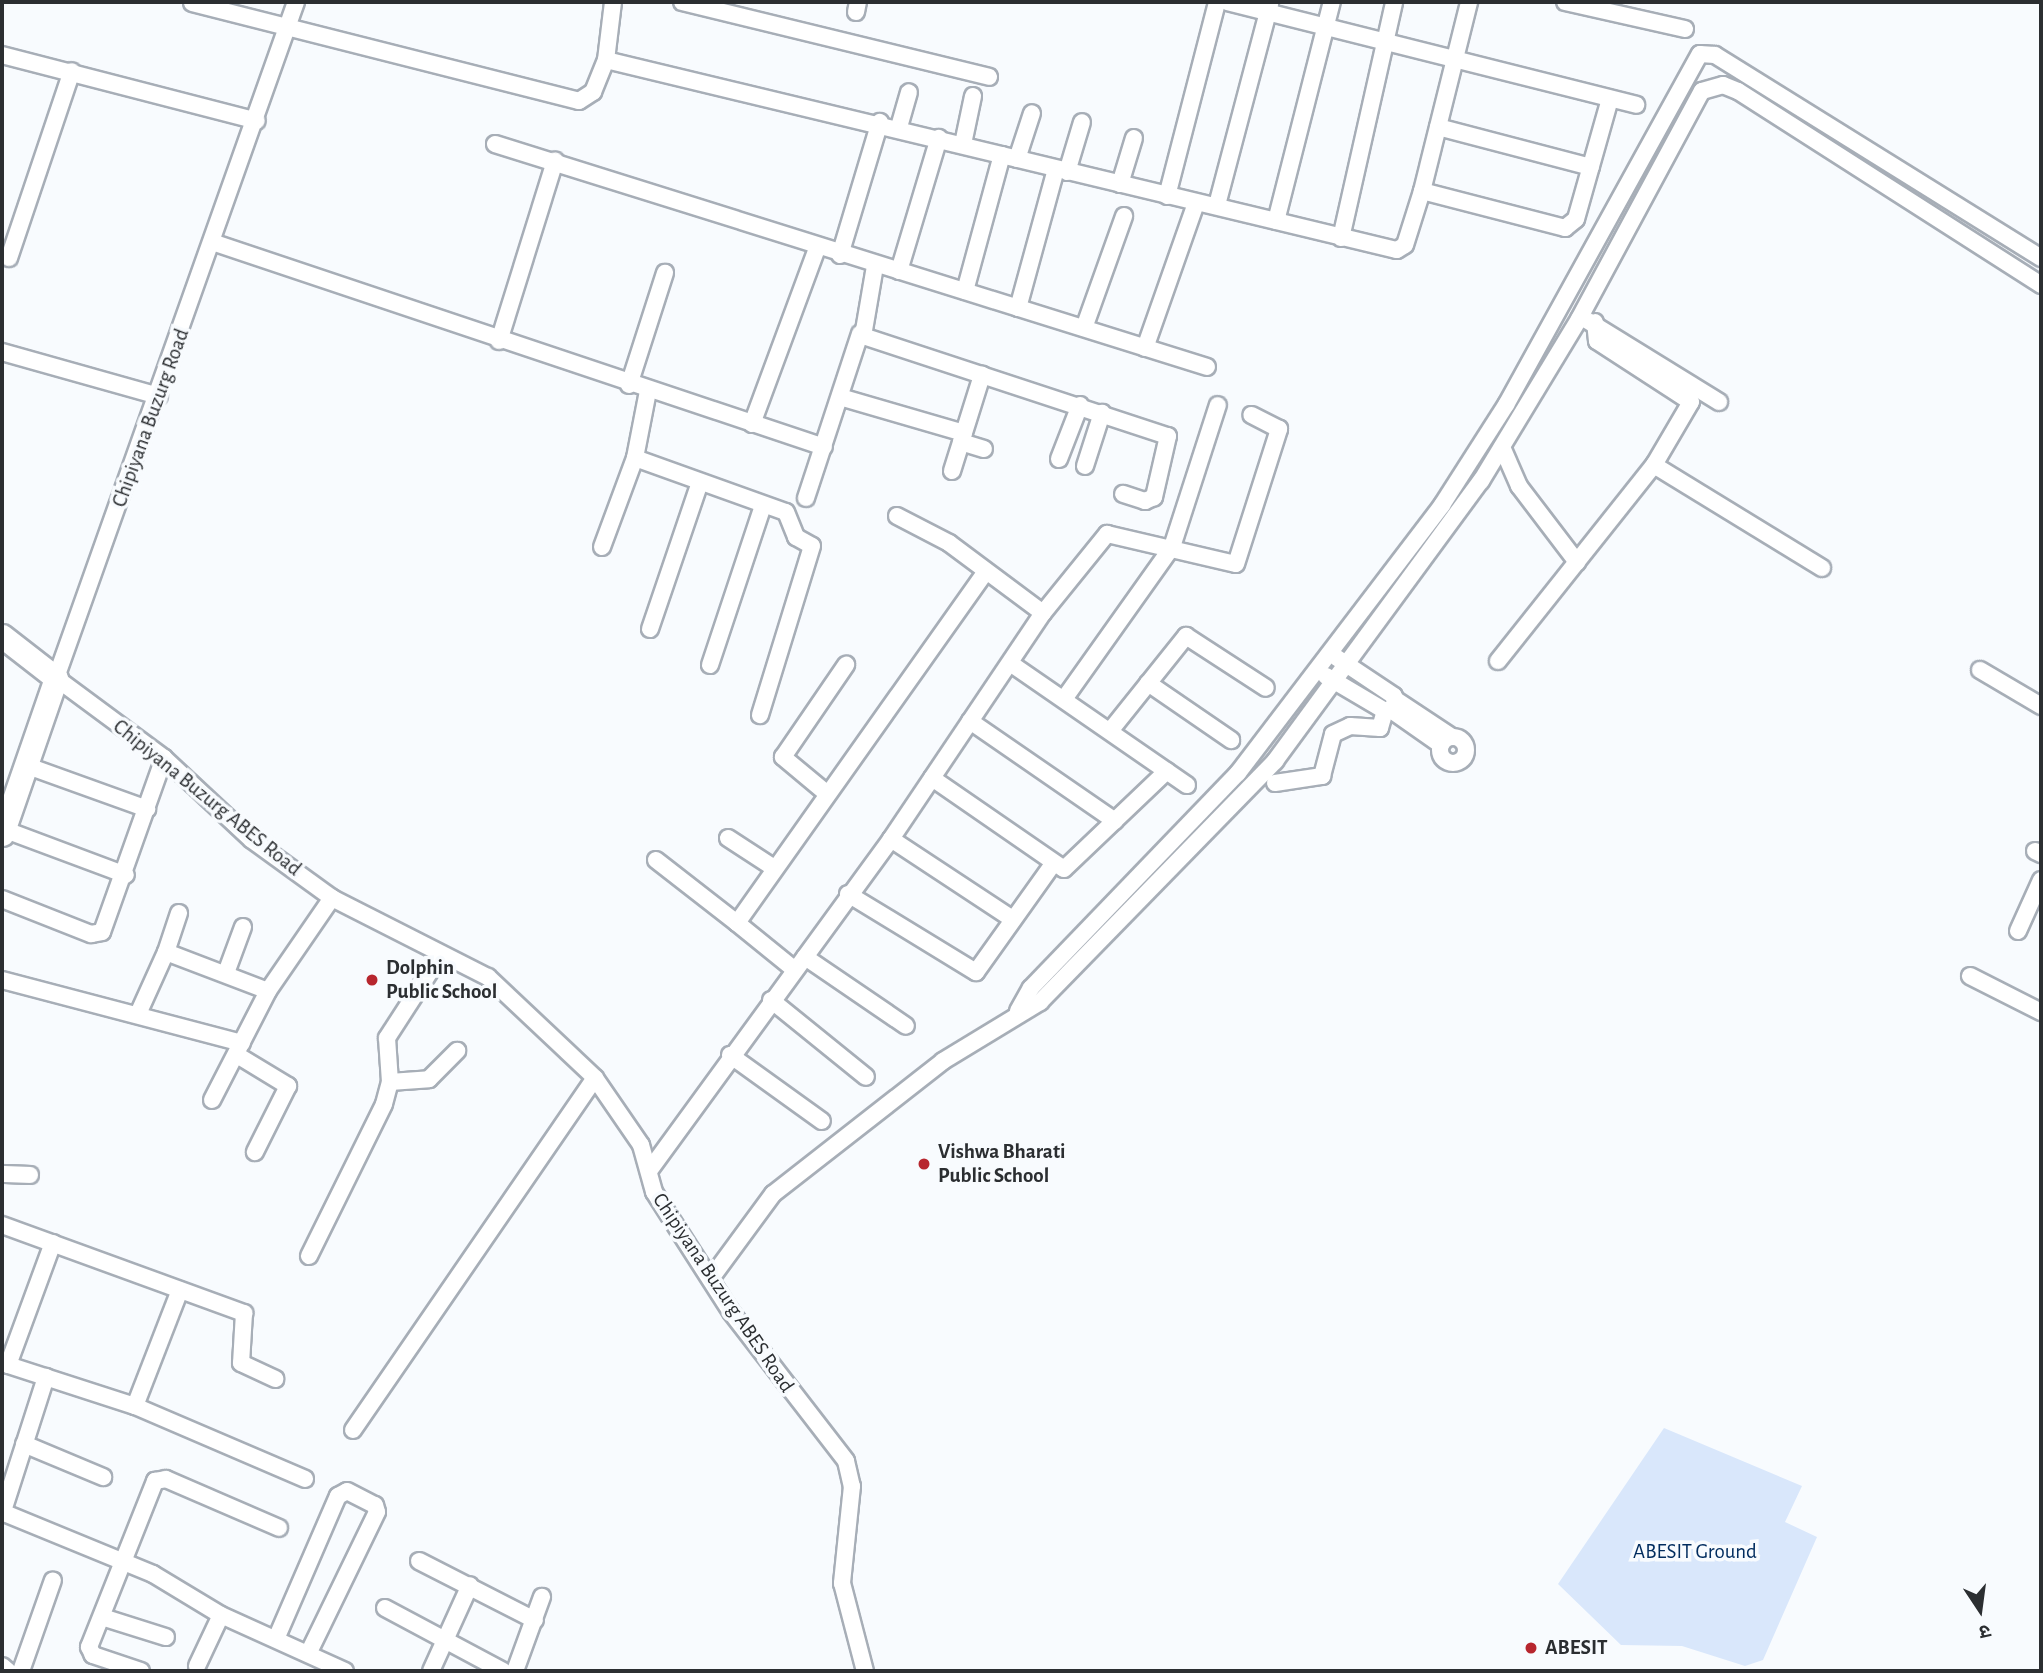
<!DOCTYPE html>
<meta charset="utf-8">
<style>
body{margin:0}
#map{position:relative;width:2043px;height:1673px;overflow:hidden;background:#f8fbfe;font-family:"Alegreya Sans","Noto Sans Devanagari",sans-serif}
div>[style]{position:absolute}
.green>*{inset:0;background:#d9e7fb}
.roads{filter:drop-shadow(2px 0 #a7aeb7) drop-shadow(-2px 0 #a7aeb7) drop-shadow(0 2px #a7aeb7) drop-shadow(0 -2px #a7aeb7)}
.street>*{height:16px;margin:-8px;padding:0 8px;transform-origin:8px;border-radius:8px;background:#fff}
.street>.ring{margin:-8px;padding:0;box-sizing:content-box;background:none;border:16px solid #fff;border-radius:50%}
.secondary>*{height:23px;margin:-11.5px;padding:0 11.5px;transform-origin:11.5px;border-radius:11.5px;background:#fff}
.dots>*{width:19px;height:19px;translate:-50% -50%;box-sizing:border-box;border:4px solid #f8fbfe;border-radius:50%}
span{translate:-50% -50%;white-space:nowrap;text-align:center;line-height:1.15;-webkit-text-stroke:7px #f8fbfe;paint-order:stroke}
.street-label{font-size:21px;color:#2b2e31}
.poi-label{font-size:21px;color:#2b2e31;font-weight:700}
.left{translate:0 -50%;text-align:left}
.park-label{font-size:21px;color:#012c5e}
.frame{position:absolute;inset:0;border:4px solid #2b2e31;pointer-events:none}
.north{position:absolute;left:1945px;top:1575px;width:70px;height:70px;-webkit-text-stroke:5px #f8fbfe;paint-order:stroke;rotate:167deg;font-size:19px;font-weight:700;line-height:28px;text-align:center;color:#2b2e31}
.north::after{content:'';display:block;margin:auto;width:24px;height:32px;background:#2b2e31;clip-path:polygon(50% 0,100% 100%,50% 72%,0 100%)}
</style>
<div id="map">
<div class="green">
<div style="clip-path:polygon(1664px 1428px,1802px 1486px,1785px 1522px,1817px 1537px,1763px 1660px,1745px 1666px,1682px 1646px,1621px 1645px,1558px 1584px)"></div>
</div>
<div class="roads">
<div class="street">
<div style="left:296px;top:2px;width:717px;rotate:109.55deg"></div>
<div style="left:56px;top:678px;width:134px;rotate:36.5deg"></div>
<div style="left:164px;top:758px;width:120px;rotate:43deg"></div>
<div style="left:252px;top:840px;width:99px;rotate:35.9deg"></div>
<div style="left:332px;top:898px;width:175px;rotate:26.9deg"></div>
<div style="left:488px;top:977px;width:147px;rotate:43.3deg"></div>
<div style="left:595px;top:1078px;width:81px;rotate:55.5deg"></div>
<div style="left:641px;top:1145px;width:49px;rotate:74.5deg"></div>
<div style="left:654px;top:1192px;width:143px;rotate:57.3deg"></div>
<div style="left:731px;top:1312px;width:188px;rotate:52.3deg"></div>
<div style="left:846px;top:1461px;width:26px;rotate:77deg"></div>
<div style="left:852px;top:1486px;width:98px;rotate:95.9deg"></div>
<div style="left:842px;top:1583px;width:91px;rotate:75.4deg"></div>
<div style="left:682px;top:2px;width:316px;rotate:13.7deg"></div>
<div style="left:1227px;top:2px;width:422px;rotate:14.1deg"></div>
<div style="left:1565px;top:2px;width:123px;rotate:12.7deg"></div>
<div style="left:192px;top:3px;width:399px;rotate:14.2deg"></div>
<div style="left:579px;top:101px;width:17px;rotate:-33deg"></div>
<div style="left:593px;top:92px;width:35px;rotate:-68deg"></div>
<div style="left:606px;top:60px;width:58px;rotate:-83.1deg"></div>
<div style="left:856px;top:12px;width:10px;rotate:-79deg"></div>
<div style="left:2px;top:55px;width:263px;rotate:14.5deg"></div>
<div style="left:606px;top:60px;width:813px;rotate:13.51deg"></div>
<div style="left:1397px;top:250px;width:9px;rotate:-32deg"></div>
<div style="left:1405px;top:245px;width:57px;rotate:-72.5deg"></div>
<div style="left:1422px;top:191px;width:195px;rotate:-76deg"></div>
<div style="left:899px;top:127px;width:36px;rotate:-74deg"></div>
<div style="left:1438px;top:127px;width:158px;rotate:14.7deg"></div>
<div style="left:495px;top:144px;width:746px;rotate:17.39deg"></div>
<div style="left:963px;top:144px;width:49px;rotate:-78.2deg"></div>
<div style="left:1017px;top:159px;width:48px;rotate:-71.9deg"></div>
<div style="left:1067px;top:172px;width:52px;rotate:-73.3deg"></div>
<div style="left:1120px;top:184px;width:48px;rotate:-73.1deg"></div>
<div style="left:1422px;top:191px;width:148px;rotate:14.5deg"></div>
<div style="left:1565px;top:228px;width:14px;rotate:-39deg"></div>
<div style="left:1576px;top:219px;width:125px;rotate:-74.2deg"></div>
<div style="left:1167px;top:196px;width:200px;rotate:-75.5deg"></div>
<div style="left:1217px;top:205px;width:208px;rotate:-75.2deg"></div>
<div style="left:1276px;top:221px;width:226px;rotate:-75.7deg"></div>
<div style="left:1341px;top:238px;width:242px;rotate:-77.3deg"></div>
<div style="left:215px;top:243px;width:642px;rotate:18.52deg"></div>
<div style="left:840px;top:255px;width:139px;rotate:-73.3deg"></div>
<div style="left:9px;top:258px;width:197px;rotate:-71.4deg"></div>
<div style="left:875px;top:266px;width:71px;rotate:99.7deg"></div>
<div style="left:863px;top:336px;width:321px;rotate:18.2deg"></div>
<div style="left:1168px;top:436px;width:63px;rotate:102.9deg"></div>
<div style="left:1154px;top:497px;width:10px;rotate:156deg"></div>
<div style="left:1145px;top:501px;width:23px;rotate:-162deg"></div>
<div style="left:899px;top:271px;width:139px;rotate:-73.3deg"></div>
<div style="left:965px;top:291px;width:141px;rotate:-74.8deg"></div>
<div style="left:1018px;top:308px;width:144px;rotate:-74.7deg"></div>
<div style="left:1588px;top:321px;width:154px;rotate:31.7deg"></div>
<div style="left:1084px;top:328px;width:119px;rotate:-70.3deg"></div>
<div style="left:499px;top:341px;width:189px;rotate:-72.7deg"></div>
<div style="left:1145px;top:348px;width:154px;rotate:-70.6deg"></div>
<div style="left:2px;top:352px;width:163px;rotate:15.7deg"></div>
<div style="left:629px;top:385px;width:118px;rotate:-72.2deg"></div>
<div style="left:648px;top:391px;width:68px;rotate:101deg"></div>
<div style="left:635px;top:458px;width:160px;rotate:19.7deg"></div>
<div style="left:786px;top:512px;width:27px;rotate:68deg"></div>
<div style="left:796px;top:537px;width:18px;rotate:29deg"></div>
<div style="left:812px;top:546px;width:177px;rotate:107.1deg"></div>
<div style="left:840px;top:397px;width:129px;rotate:16.2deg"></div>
<div style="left:752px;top:424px;width:188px;rotate:-69.7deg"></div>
<div style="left:961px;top:442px;width:24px;rotate:17deg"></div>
<div style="left:1502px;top:447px;width:43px;rotate:66.4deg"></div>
<div style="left:1519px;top:486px;width:96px;rotate:52.7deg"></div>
<div style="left:1059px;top:459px;width:58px;rotate:-68.7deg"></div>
<div style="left:1654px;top:465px;width:197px;rotate:31.5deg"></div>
<div style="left:1085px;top:466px;width:56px;rotate:-72.2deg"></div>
<div style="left:952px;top:471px;width:101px;rotate:-72.6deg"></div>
<div style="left:806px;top:498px;width:173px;rotate:-71.8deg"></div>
<div style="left:897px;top:516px;width:59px;rotate:27.4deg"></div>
<div style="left:949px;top:543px;width:117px;rotate:36.7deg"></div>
<div style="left:1043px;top:613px;width:102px;rotate:-51deg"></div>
<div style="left:1107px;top:534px;width:132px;rotate:13.1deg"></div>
<div style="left:1236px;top:564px;width:142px;rotate:-72.3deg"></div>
<div style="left:1279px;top:429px;width:31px;rotate:-153deg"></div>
<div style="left:602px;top:547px;width:95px;rotate:-69.7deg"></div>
<div style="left:650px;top:629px;width:152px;rotate:-71.2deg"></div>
<div style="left:1498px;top:661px;width:251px;rotate:-51.5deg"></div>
<div style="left:1654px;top:465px;width:73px;rotate:-59.6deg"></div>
<div style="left:1691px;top:402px;width:112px;rotate:-147deg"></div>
<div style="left:1597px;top:341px;width:19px;rotate:-96deg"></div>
<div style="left:1010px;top:663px;width:215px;rotate:34.6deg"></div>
<div style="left:710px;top:665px;width:168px;rotate:-71.6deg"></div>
<div style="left:1980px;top:670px;width:71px;rotate:30.5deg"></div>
<div style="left:1326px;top:676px;width:69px;rotate:30.7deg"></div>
<div style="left:1385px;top:711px;width:11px;rotate:-22deg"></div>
<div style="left:1395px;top:707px;width:11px;rotate:-95deg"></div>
<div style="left:1394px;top:696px;width:69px;rotate:-146.3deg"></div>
<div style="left:1148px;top:683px;width:101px;rotate:34.5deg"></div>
<div style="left:1064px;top:699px;width:186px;rotate:-54.6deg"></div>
<div style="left:1172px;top:547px;width:149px;rotate:-72.1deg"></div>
<div style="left:1396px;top:700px;width:67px;rotate:33.5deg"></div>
<div style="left:1391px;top:710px;width:61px;rotate:35deg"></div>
<div style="left:970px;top:721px;width:176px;rotate:34.6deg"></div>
<div style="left:1110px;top:731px;width:122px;rotate:-51.3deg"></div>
<div style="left:1186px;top:636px;width:95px;rotate:33deg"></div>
<div class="ring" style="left:1440px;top:737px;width:10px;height:10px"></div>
<div style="left:25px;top:765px;width:130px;rotate:19.8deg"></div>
<div style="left:932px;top:778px;width:160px;rotate:34.6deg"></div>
<div style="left:1064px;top:869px;width:142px;rotate:-43.6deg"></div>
<div style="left:1275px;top:783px;width:48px;rotate:-8.5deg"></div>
<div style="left:1322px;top:776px;width:43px;rotate:-75.3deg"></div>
<div style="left:1333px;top:734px;width:19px;rotate:-25deg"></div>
<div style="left:1350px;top:726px;width:30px;rotate:4deg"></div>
<div style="left:1380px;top:728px;width:18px;rotate:-74deg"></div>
<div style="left:825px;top:792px;width:55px;rotate:-140.2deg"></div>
<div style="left:783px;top:757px;width:112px;rotate:-55.6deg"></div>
<div style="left:3px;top:829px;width:131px;rotate:20.5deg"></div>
<div style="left:728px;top:838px;width:55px;rotate:33.1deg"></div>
<div style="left:891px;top:839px;width:144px;rotate:33.4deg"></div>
<div style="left:2035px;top:851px;width:7px;rotate:27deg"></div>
<div style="left:656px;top:860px;width:103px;rotate:37.9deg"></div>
<div style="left:848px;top:894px;width:150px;rotate:31.4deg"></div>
<div style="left:976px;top:972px;width:133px;rotate:-54.5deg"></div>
<div style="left:2px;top:899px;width:96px;rotate:21.5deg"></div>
<div style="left:91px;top:934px;width:11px;rotate:-10deg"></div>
<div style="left:102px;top:932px;width:185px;rotate:-70.4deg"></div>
<div style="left:179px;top:913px;width:41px;rotate:108.4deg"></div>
<div style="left:166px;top:952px;width:109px;rotate:20.9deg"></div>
<div style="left:2018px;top:931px;width:56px;rotate:-65.7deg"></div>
<div style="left:805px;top:957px;width:122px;rotate:34.3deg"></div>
<div style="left:795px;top:970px;width:75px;rotate:-141deg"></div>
<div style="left:737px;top:923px;width:429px;rotate:-54.7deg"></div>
<div style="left:226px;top:973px;width:49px;rotate:-69.7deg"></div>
<div style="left:1970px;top:976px;width:80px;rotate:26.9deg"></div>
<div style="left:2px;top:980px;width:248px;rotate:14.7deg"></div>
<div style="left:771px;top:1000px;width:122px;rotate:39deg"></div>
<div style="left:1018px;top:1011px;width:26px;rotate:-61deg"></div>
<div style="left:1031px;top:988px;width:298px;rotate:-46.1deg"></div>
<div style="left:1238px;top:773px;width:337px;rotate:-52.7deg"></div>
<div style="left:1442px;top:505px;width:119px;rotate:-57.4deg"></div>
<div style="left:1506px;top:405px;width:401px;rotate:-61.1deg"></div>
<div style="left:1700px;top:54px;width:15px;rotate:4deg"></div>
<div style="left:1715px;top:55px;width:384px;rotate:31.9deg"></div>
<div style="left:138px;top:1014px;width:68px;rotate:-65.7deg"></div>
<div style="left:237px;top:1055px;width:60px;rotate:31.3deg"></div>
<div style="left:288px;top:1086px;width:74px;rotate:116.6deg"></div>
<div style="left:730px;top:1055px;width:113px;rotate:35.7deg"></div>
<div style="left:390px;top:1082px;width:39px;rotate:-4deg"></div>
<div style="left:429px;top:1079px;width:40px;rotate:-45deg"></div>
<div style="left:212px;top:1100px;width:123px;rotate:-62.8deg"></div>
<div style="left:268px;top:991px;width:113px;rotate:-55.5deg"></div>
<div style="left:649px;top:1171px;width:411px;rotate:-53.9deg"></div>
<div style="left:891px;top:839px;width:272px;rotate:-56.1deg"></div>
<div style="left:2px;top:1174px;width:28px;rotate:2deg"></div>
<div style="left:2px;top:1225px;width:258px;rotate:20deg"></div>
<div style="left:244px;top:1313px;width:50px;rotate:93.4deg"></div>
<div style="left:241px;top:1363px;width:38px;rotate:25deg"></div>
<div style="left:309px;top:1256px;width:169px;rotate:-63.7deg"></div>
<div style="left:384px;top:1104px;width:23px;rotate:-75deg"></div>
<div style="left:390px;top:1082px;width:44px;rotate:-93.9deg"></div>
<div style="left:387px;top:1038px;width:98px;rotate:-57.1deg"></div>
<div style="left:712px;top:1277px;width:103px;rotate:-53.7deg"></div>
<div style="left:773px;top:1194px;width:216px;rotate:-38deg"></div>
<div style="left:943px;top:1061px;width:114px;rotate:-31.3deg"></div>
<div style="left:1040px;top:1002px;width:337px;rotate:-45.7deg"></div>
<div style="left:1275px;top:761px;width:348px;rotate:-53.7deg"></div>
<div style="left:1481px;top:481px;width:189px;rotate:-58.8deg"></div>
<div style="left:1579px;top:319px;width:259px;rotate:-61.7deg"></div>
<div style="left:1702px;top:91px;width:22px;rotate:-16deg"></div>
<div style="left:1723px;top:85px;width:16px;rotate:22deg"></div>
<div style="left:1738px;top:91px;width:360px;rotate:32.6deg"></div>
<div style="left:2px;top:1363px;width:140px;rotate:17.9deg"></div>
<div style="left:135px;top:1406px;width:185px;rotate:23.2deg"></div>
<div style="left:8px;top:1365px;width:130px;rotate:-69.8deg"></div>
<div style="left:135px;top:1406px;width:124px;rotate:-68.8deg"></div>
<div style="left:353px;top:1430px;width:427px;rotate:-55.5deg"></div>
<div style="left:24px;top:1444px;width:86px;rotate:22.7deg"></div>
<div style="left:2px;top:1512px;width:163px;rotate:22.3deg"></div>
<div style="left:153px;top:1574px;width:79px;rotate:31.1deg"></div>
<div style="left:221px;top:1615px;width:136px;rotate:24.3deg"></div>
<div style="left:2px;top:1514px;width:144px;rotate:-72.2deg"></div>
<div style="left:419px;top:1561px;width:130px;rotate:27deg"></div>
<div style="left:385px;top:1608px;width:134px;rotate:28.1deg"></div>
<div style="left:102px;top:1617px;width:67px;rotate:17.4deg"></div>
<div style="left:276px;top:1639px;width:156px;rotate:-66.6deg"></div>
<div style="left:338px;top:1496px;width:10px;rotate:-29deg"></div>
<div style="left:347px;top:1491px;width:31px;rotate:27deg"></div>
<div style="left:375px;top:1505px;width:7px;rotate:74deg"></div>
<div style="left:377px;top:1512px;width:156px;rotate:115.9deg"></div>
<div style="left:2px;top:1666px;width:8px;rotate:40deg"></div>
<div style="left:197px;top:1666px;width:56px;rotate:-64.8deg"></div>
<div style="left:21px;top:1671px;width:96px;rotate:-70.6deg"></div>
<div style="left:141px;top:1671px;width:51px;rotate:-161.6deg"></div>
<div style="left:93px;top:1655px;width:9px;rotate:-117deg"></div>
<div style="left:89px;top:1647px;width:179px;rotate:-68.3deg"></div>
<div style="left:155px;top:1481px;width:11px;rotate:-10deg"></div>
<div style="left:166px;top:1479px;width:123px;rotate:23.4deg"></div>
<div style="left:431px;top:1671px;width:94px;rotate:-65.6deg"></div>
<div style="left:515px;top:1671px;width:79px;rotate:-70deg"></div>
</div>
<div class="secondary">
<div style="left:2px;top:636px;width:68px;rotate:37.9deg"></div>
<div style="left:56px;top:678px;width:165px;rotate:109.1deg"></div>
</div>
</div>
<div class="dots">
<div style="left:372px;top:980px;background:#b7262e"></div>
<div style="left:924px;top:1164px;background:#b7262e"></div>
<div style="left:1531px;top:1648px;background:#b7262e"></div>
</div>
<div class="street-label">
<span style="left:151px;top:418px;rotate:-70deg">Chipiyana Buzurg Road</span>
<span style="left:207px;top:798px;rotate:39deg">Chipiyana Buzurg ABES Road</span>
<span style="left:723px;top:1293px;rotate:56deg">Chipiyana Buzurg ABES Road</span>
</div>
<div class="poi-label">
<span class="left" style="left:386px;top:980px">Dolphin<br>Public School</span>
<span class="left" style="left:938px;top:1164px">Vishwa Bharati<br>Public School</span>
<span class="left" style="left:1545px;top:1648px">ABESIT</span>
</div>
<div class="park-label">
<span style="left:1695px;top:1552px">ABESIT Ground</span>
</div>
<div class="frame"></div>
<div class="north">उ</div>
</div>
